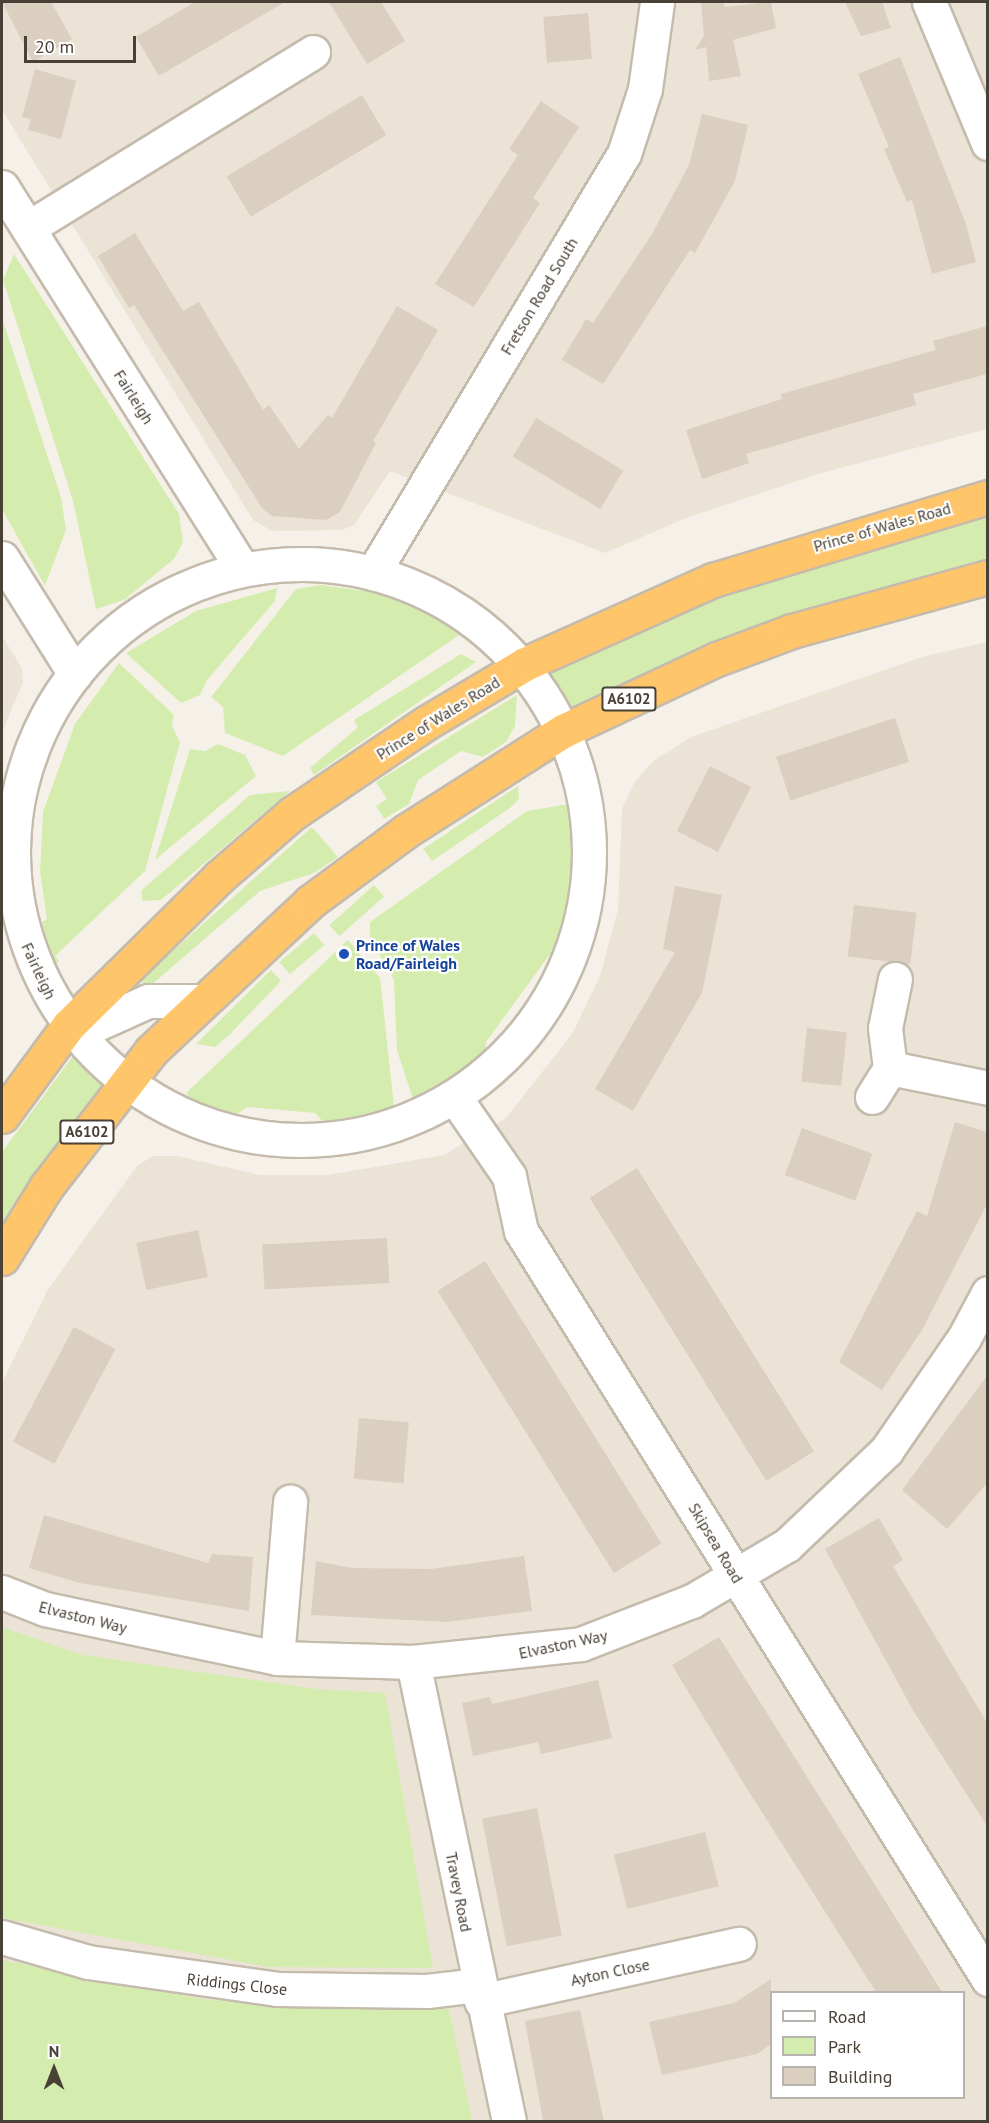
<!DOCTYPE html>
<style>
body{margin:0}
#map{position:relative;width:989px;height:2123px;overflow:hidden;background:#f6f1e8;font-family:"PT Sans",sans-serif}
div>[style]{position:absolute}
.residential>*{inset:0;background:#eae3d6}
.green>*{inset:0;background:#d4edae;transform-origin:0 0}
.building>*{inset:0;background:#dbcfc0;transform-origin:0 0}
.roads{filter:drop-shadow(2px 0 #c5bbad) drop-shadow(-2px 0 #c5bbad) drop-shadow(0 2px #c5bbad) drop-shadow(0 -2px #c5bbad)}
.minor>*{height:33px;margin:-16.5px;padding:0 16.5px;transform-origin:16.5px;border-radius:16.5px;background:#fff}
.minor>.ring{margin:-16.5px;padding:0;box-sizing:content-box;background:none;border:33px solid #fff;border-radius:50%}
.highway>*{height:33px;margin:-16.5px;padding:0 16.5px;transform-origin:16.5px;border-radius:16.5px;background:#ffc56a}
.dots>*{width:16px;height:16px;translate:-50% -50%;box-sizing:border-box;border:3px solid #fff;border-radius:50%}
span{translate:-50% -50%;white-space:nowrap;text-align:center;line-height:1.15;-webkit-text-stroke:4.5px #fff;paint-order:stroke}
.shield-label span{padding:2px 4px;background:#fff;border:2px solid;border-radius:4px;-webkit-text-stroke-width:0}
.shield-label{font-size:15px;color:#4a4136;font-weight:700}
.street-label{font-size:16px;color:#4a4136}
.transit-label{font-size:16px;color:#164399;font-weight:700}
.left{translate:0 -50%;text-align:left}
.frame{position:absolute;inset:0;border:3px solid #4a4136;pointer-events:none}
.legend{position:absolute;left:770px;top:1991px;width:195px;height:108px;box-sizing:border-box;background:#fff;border:2px solid #b7b3af;margin:0;padding:8px 10px;list-style:none;font-size:18px;color:#4a4136}
.legend li{display:flex;align-items:center;gap:12px;height:30px}
.legend b{width:30px;border:2px solid #b7b3af}
.north{position:absolute;left:24px;top:2039px;width:60px;height:60px;-webkit-text-stroke:4px #fff;paint-order:stroke;rotate:0deg;font-size:16px;font-weight:700;line-height:24px;text-align:center;color:#4a4136}
.north::after{content:'';display:block;margin:auto;width:21px;height:27px;background:#4a4136;clip-path:polygon(50% 0,100% 100%,50% 72%,0 100%)}
.scale{position:absolute;left:24px;top:36px;width:112px;height:27px;box-sizing:border-box;border:3px solid #4a4136;border-top:0;padding-left:8px;font-size:18px;line-height:21px;white-space:nowrap;color:#4a4136;-webkit-text-stroke:4px #fff;paint-order:stroke}
</style>
<div id="map">
<div class="residential">
<div style="clip-path:polygon(2px 2px,987px 2px,987px 429px,818px 474px,686px 518px,605px 553px,390px 471px,354px 525px,342px 530px,272px 531px,253px 520px,2px 110px)"></div>
<div style="clip-path:polygon(2px 636px,22px 668px,23px 682px,2px 733px)"></div>
<div style="clip-path:polygon(evenodd,987px 642px,987px 2121px,2px 2121px,2px 1383px,47px 1291px,137px 1166px,153px 1156px,177px 1156px,260px 1175px,328px 1175px,444px 1155px,506px 1118px,572px 1034px,600px 976px,618px 909px,622px 809px,634px 783px,653px 761px,691px 737px,922px 657px,987px 642px,772px 1992px,964px 1992px,964px 2098px,772px 2098px,772px 1992px)"></div>
</div>
<div class="green">
<div style="clip-path:polygon(14px 254px,179px 514px,183px 542px,174px 559px,124px 600px,96px 609px,73px 501px,3px 280px)"></div>
<div style="clip-path:polygon(2px 318px,61px 497px,66px 530px,45px 586px,2px 509px)"></div>
<div style="clip-path:polygon(987px 516px,987px 558px,754px 626px,572px 706px,563px 706px,549px 677px,550px 671px,606px 644px,730px 591px)"></div>
<div style="clip-path:polygon(321px 585px,386px 594px,465px 631px,283px 756px,225px 733px,223px 707px,211px 697px,296px 589px)"></div>
<div style="clip-path:polygon(277px 588px,275px 601px,207px 680px,200px 695px,181px 703px,126px 653px,196px 611px)"></div>
<div style="clip-path:polygon(461px 654px,476px 662px,314px 775px,310px 768px,358px 727px,354px 720px)"></div>
<div style="clip-path:polygon(119px 663px,174px 715px,172px 726px,180px 742px,145px 871px,55px 956px,59px 961px,54px 966px,42px 922px,47px 919px,40px 872px,43px 812px,75px 724px)"></div>
<div style="clip-path:polygon(517px 695px,515px 726px,506px 742px,483px 757px,461px 751px,418px 780px,409px 804px,384px 819px,376px 806px,387px 799px,376px 782px)"></div>
<div style="clip-path:polygon(218px 744px,245px 755px,256px 776px,155px 860px,190px 749px,205px 751px)"></div>
<div style="clip-path:polygon(518px 786px,519px 799px,510px 808px,432px 861px,423px 849px)"></div>
<div style="clip-path:polygon(290px 791px,161px 900px,142px 901px,142px 890px,250px 795px)"></div>
<div style="clip-path:polygon(575px 803px,578px 846px,570px 915px,559px 955px,550px 954px,486px 1042px,486px 1062px,415px 1105px,397px 1050px,394px 980px,370px 937px,370px 922px,527px 811px)"></div>
<div style="clip-path:polygon(312px 827px,338px 857px,314px 873px,260px 891px,149px 987px,140px 980px)"></div>
<div style="left:374px;top:885px;width:15px;height:60px;rotate:48deg"></div>
<div style="left:314px;top:933px;width:16px;height:45px;rotate:50deg"></div>
<div style="clip-path:polygon(348px 940px,380px 978px,395px 1115px,328px 1127px,315px 1113px,247px 1107px,233px 1117px,196px 1104px,186px 1093px)"></div>
<div style="clip-path:polygon(271px 970px,281px 981px,228px 1036px,215px 1047px,196px 1044px)"></div>
<div style="clip-path:polygon(79px 1048px,106px 1080px,2px 1222px,2px 1152px)"></div>
<div style="clip-path:polygon(2px 1627px,82px 1655px,317px 1689px,385px 1693px,433px 1968px,269px 1967px,2px 1918px)"></div>
<div style="clip-path:polygon(2px 1960px,202px 1999px,289px 2008px,449px 2009px,472px 2121px,2px 2121px)"></div>
</div>
<div class="building">
<div style="clip-path:polygon(2px 2px,51px 2px,72px 39px,33px 62px)"></div>
<div style="clip-path:polygon(195px 2px,285px 2px,159px 76px,136px 37px)"></div>
<div style="clip-path:polygon(329px 2px,381px 2px,405px 41px,367px 64px)"></div>
<div style="clip-path:polygon(701px 2px,723px 2px,725px 7px,771px 2px,776px 28px,733px 40px,741px 76px,709px 81px,706px 47px,695px 50px,704px 36px)"></div>
<div style="clip-path:polygon(845px 2px,882px 2px,891px 28px,861px 36px)"></div>
<div style="left:588px;top:13px;width:46px;height:45px;rotate:85deg"></div>
<div style="clip-path:polygon(900px 57px,966px 224px,976px 262px,932px 274px,912px 200px,907px 202px,884px 149px,889px 147px,858px 74px)"></div>
<div style="clip-path:polygon(35px 69px,76px 81px,61px 139px,28px 130px,31px 119px,22px 117px)"></div>
<div style="left:362px;top:95px;width:47px;height:158px;rotate:59deg"></div>
<div style="clip-path:polygon(541px 101px,579px 127px,533px 198px,540px 203px,474px 307px,435px 284px,518px 155px,509px 149px)"></div>
<div style="clip-path:polygon(702px 114px,748px 125px,735px 181px,695px 253px,690px 250px,603px 384px,562px 360px,586px 319px,593px 323px,652px 234px,689px 165px)"></div>
<div style="clip-path:polygon(135px 233px,183px 311px,199px 302px,263px 410px,269px 405px,299px 449px,328px 415px,332px 418px,397px 306px,438px 330px,373px 441px,376px 443px,340px 512px,326px 520px,272px 516px,262px 508px,134px 305px,129px 308px,98px 256px)"></div>
<div style="clip-path:polygon(987px 326px,987px 374px,913px 394px,916px 405px,746px 454px,749px 463px,702px 479px,686px 430px,782px 399px,781px 394px,936px 350px,933px 341px)"></div>
<div style="left:536px;top:418px;width:102px;height:45px;rotate:31deg"></div>
<div style="left:895px;top:718px;width:46px;height:125px;rotate:72deg"></div>
<div style="left:710px;top:766px;width:46px;height:73px;rotate:27deg"></div>
<div style="clip-path:polygon(675px 886px,722px 895px,702px 993px,633px 1111px,595px 1089px,675px 952px,663px 949px)"></div>
<div style="left:854px;top:905px;width:63px;height:52px;rotate:7deg"></div>
<div style="left:807px;top:1028px;width:40px;height:54px;rotate:6deg"></div>
<div style="clip-path:polygon(955px 1122px,987px 1132px,987px 1204px,922px 1330px,882px 1390px,839px 1362px,917px 1211px,927px 1216px)"></div>
<div style="left:802px;top:1128px;width:75px;height:50px;rotate:20deg"></div>
<div style="left:637px;top:1168px;width:334px;height:56px;rotate:58deg"></div>
<div style="left:198px;top:1230px;width:48px;height:63px;rotate:78deg"></div>
<div style="left:387px;top:1238px;width:45px;height:125px;rotate:87deg"></div>
<div style="left:485px;top:1261px;width:333px;height:56px;rotate:58deg"></div>
<div style="left:74px;top:1327px;width:47px;height:130px;rotate:28deg"></div>
<div style="clip-path:polygon(987px 1376px,987px 1483px,947px 1529px,902px 1490px)"></div>
<div style="left:359px;top:1418px;width:50px;height:61px;rotate:5deg"></div>
<div style="clip-path:polygon(44px 1515px,208px 1563px,212px 1554px,253px 1557px,249px 1611px,80px 1583px,29px 1568px)"></div>
<div style="clip-path:polygon(879px 1518px,903px 1560px,893px 1566px,987px 1723px,987px 1826px,914px 1712px,825px 1549px)"></div>
<div style="clip-path:polygon(524px 1556px,532px 1611px,447px 1622px,311px 1615px,316px 1561px,352px 1568px,431px 1569px)"></div>
<div style="clip-path:polygon(719px 1637px,887px 1904px,942px 1992px,876px 1992px,744px 1784px,672px 1665px)"></div>
<div style="clip-path:polygon(598px 1680px,612px 1738px,541px 1754px,538px 1742px,473px 1756px,462px 1703px,490px 1697px,492px 1704px)"></div>
<div style="left:537px;top:1808px;width:130px;height:56px;rotate:79deg"></div>
<div style="left:705px;top:1832px;width:56px;height:94px;rotate:76deg"></div>
<div style="clip-path:polygon(771px 1979px,771px 2044px,757px 2054px,662px 2075px,649px 2022px,734px 2003px)"></div>
<div style="clip-path:polygon(580px 2010px,604px 2121px,543px 2121px,525px 2021px)"></div>
</div>
<div class="roads">
<div class="minor">
<div style="left:929px;top:2px;width:153px;rotate:67.3deg"></div>
<div style="left:2px;top:187px;width:447px;rotate:57.8deg"></div>
<div style="left:28px;top:228px;width:335px;rotate:-31.7deg"></div>
<div style="left:2px;top:558px;width:137px;rotate:57.8deg"></div>
<div class="ring" style="left:13px;top:564px;width:543px;height:543px"></div>
<div style="left:373px;top:573px;width:488px;rotate:-59.1deg"></div>
<div style="left:624px;top:154px;width:68px;rotate:-72.1deg"></div>
<div style="left:645px;top:89px;width:88px;rotate:-82.1deg"></div>
<div style="left:68px;top:1026px;width:29px;rotate:-4deg"></div>
<div style="left:97px;top:1024px;width:56px;rotate:-24.3deg"></div>
<div style="left:148px;top:1001px;width:51px"></div>
<div style="left:890px;top:1068px;width:40px;rotate:-97.1deg"></div>
<div style="left:885px;top:1028px;width:50px;rotate:-78.5deg"></div>
<div style="left:872px;top:1097px;width:34px;rotate:-58deg"></div>
<div style="left:890px;top:1068px;width:100px;rotate:11.5deg"></div>
<div style="left:458px;top:1102px;width:90px;rotate:55.4deg"></div>
<div style="left:509px;top:1176px;width:56px;rotate:77.7deg"></div>
<div style="left:521px;top:1231px;width:882px;rotate:58.02deg"></div>
<div style="left:2px;top:1592px;width:46px;rotate:21.6deg"></div>
<div style="left:45px;top:1609px;width:237px;rotate:11.9deg"></div>
<div style="left:277px;top:1658px;width:136px;rotate:1.7deg"></div>
<div style="left:413px;top:1662px;width:169px;rotate:-6.1deg"></div>
<div style="left:581px;top:1644px;width:119px;rotate:-21.2deg"></div>
<div style="left:692px;top:1601px;width:110px;rotate:-30.5deg"></div>
<div style="left:787px;top:1545px;width:137px;rotate:-43.5deg"></div>
<div style="left:886px;top:1451px;width:137px;rotate:-55.4deg"></div>
<div style="left:964px;top:1338px;width:51px;rotate:-61.9deg"></div>
<div style="left:277px;top:1658px;width:157px;rotate:-85.2deg"></div>
<div style="left:413px;top:1662px;width:470px;rotate:78.2deg"></div>
<div style="left:2px;top:1937px;width:90px;rotate:16.2deg"></div>
<div style="left:88px;top:1962px;width:191px;rotate:8.1deg"></div>
<div style="left:277px;top:1989px;width:150px;rotate:0.8deg"></div>
<div style="left:427px;top:1991px;width:50px;rotate:-6.8deg"></div>
<div style="left:481px;top:2001px;width:264px;rotate:-12.5deg"></div>
</div>
<div class="highway">
<div style="left:2px;top:1116px;width:112px;rotate:-53.7deg"></div>
<div style="left:68px;top:1026px;width:212px;rotate:-44.6deg"></div>
<div style="left:219px;top:877px;width:98px;rotate:-40.9deg"></div>
<div style="left:293px;top:813px;width:161px;rotate:-34.1deg"></div>
<div style="left:426px;top:723px;width:115px;rotate:-30.8deg"></div>
<div style="left:525px;top:664px;width:206px;rotate:-24.1deg"></div>
<div style="left:713px;top:580px;width:287px;rotate:-16.8deg"></div>
<div style="left:2px;top:1258px;width:84px;rotate:-58.2deg"></div>
<div style="left:46px;top:1187px;width:172px;rotate:-52.3deg"></div>
<div style="left:151px;top:1051px;width:218px;rotate:-43.1deg"></div>
<div style="left:310px;top:902px;width:119px;rotate:-36.5deg"></div>
<div style="left:406px;top:831px;width:186px;rotate:-32.5deg"></div>
<div style="left:563px;top:731px;width:170px;rotate:-25.1deg"></div>
<div style="left:717px;top:659px;width:80px;rotate:-20.5deg"></div>
<div style="left:792px;top:631px;width:203px;rotate:-15.4deg"></div>
</div>
</div>
<div class="dots">
<div style="left:344px;top:954px;background:#1a4fb4"></div>
</div>
<div class="shield-label">
<span style="left:629px;top:699px">A6102</span>
<span style="left:87px;top:1132px">A6102</span>
</div>
<div class="street-label">
<span style="left:539px;top:296px;rotate:-59deg">Fretson Road South</span>
<span style="left:134px;top:397px;rotate:58deg">Fairleigh</span>
<span style="left:882px;top:527px;rotate:-16deg">Prince of Wales Road</span>
<span style="left:438px;top:718px;rotate:-32deg">Prince of Wales Road</span>
<span style="left:39px;top:971px;rotate:65deg">Fairleigh</span>
<span style="left:716px;top:1543px;rotate:59deg">Skipsea Road</span>
<span style="left:83px;top:1617px;rotate:14deg">Elvaston Way</span>
<span style="left:563px;top:1644px;rotate:-12deg">Elvaston Way</span>
<span style="left:459px;top:1892px;rotate:79deg">Travey Road</span>
<span style="left:610px;top:1972px;rotate:-12deg">Ayton Close</span>
<span style="left:237px;top:1984px;rotate:6deg">Riddings Close</span>
</div>
<div class="transit-label">
<span class="left" style="left:356px;top:954px">Prince of Wales<br>Road/Fairleigh</span>
</div>
<div class="frame"></div>
<ul class="legend">
<li><b style="height:8px;background:#fff"></b>Road</li>
<li><b style="height:16px;background:#d4edae"></b>Park</li>
<li><b style="height:16px;background:#dbcfc0"></b>Building</li>
</ul>
<div class="north">N</div>
<div class="scale">20 m</div>
</div>
